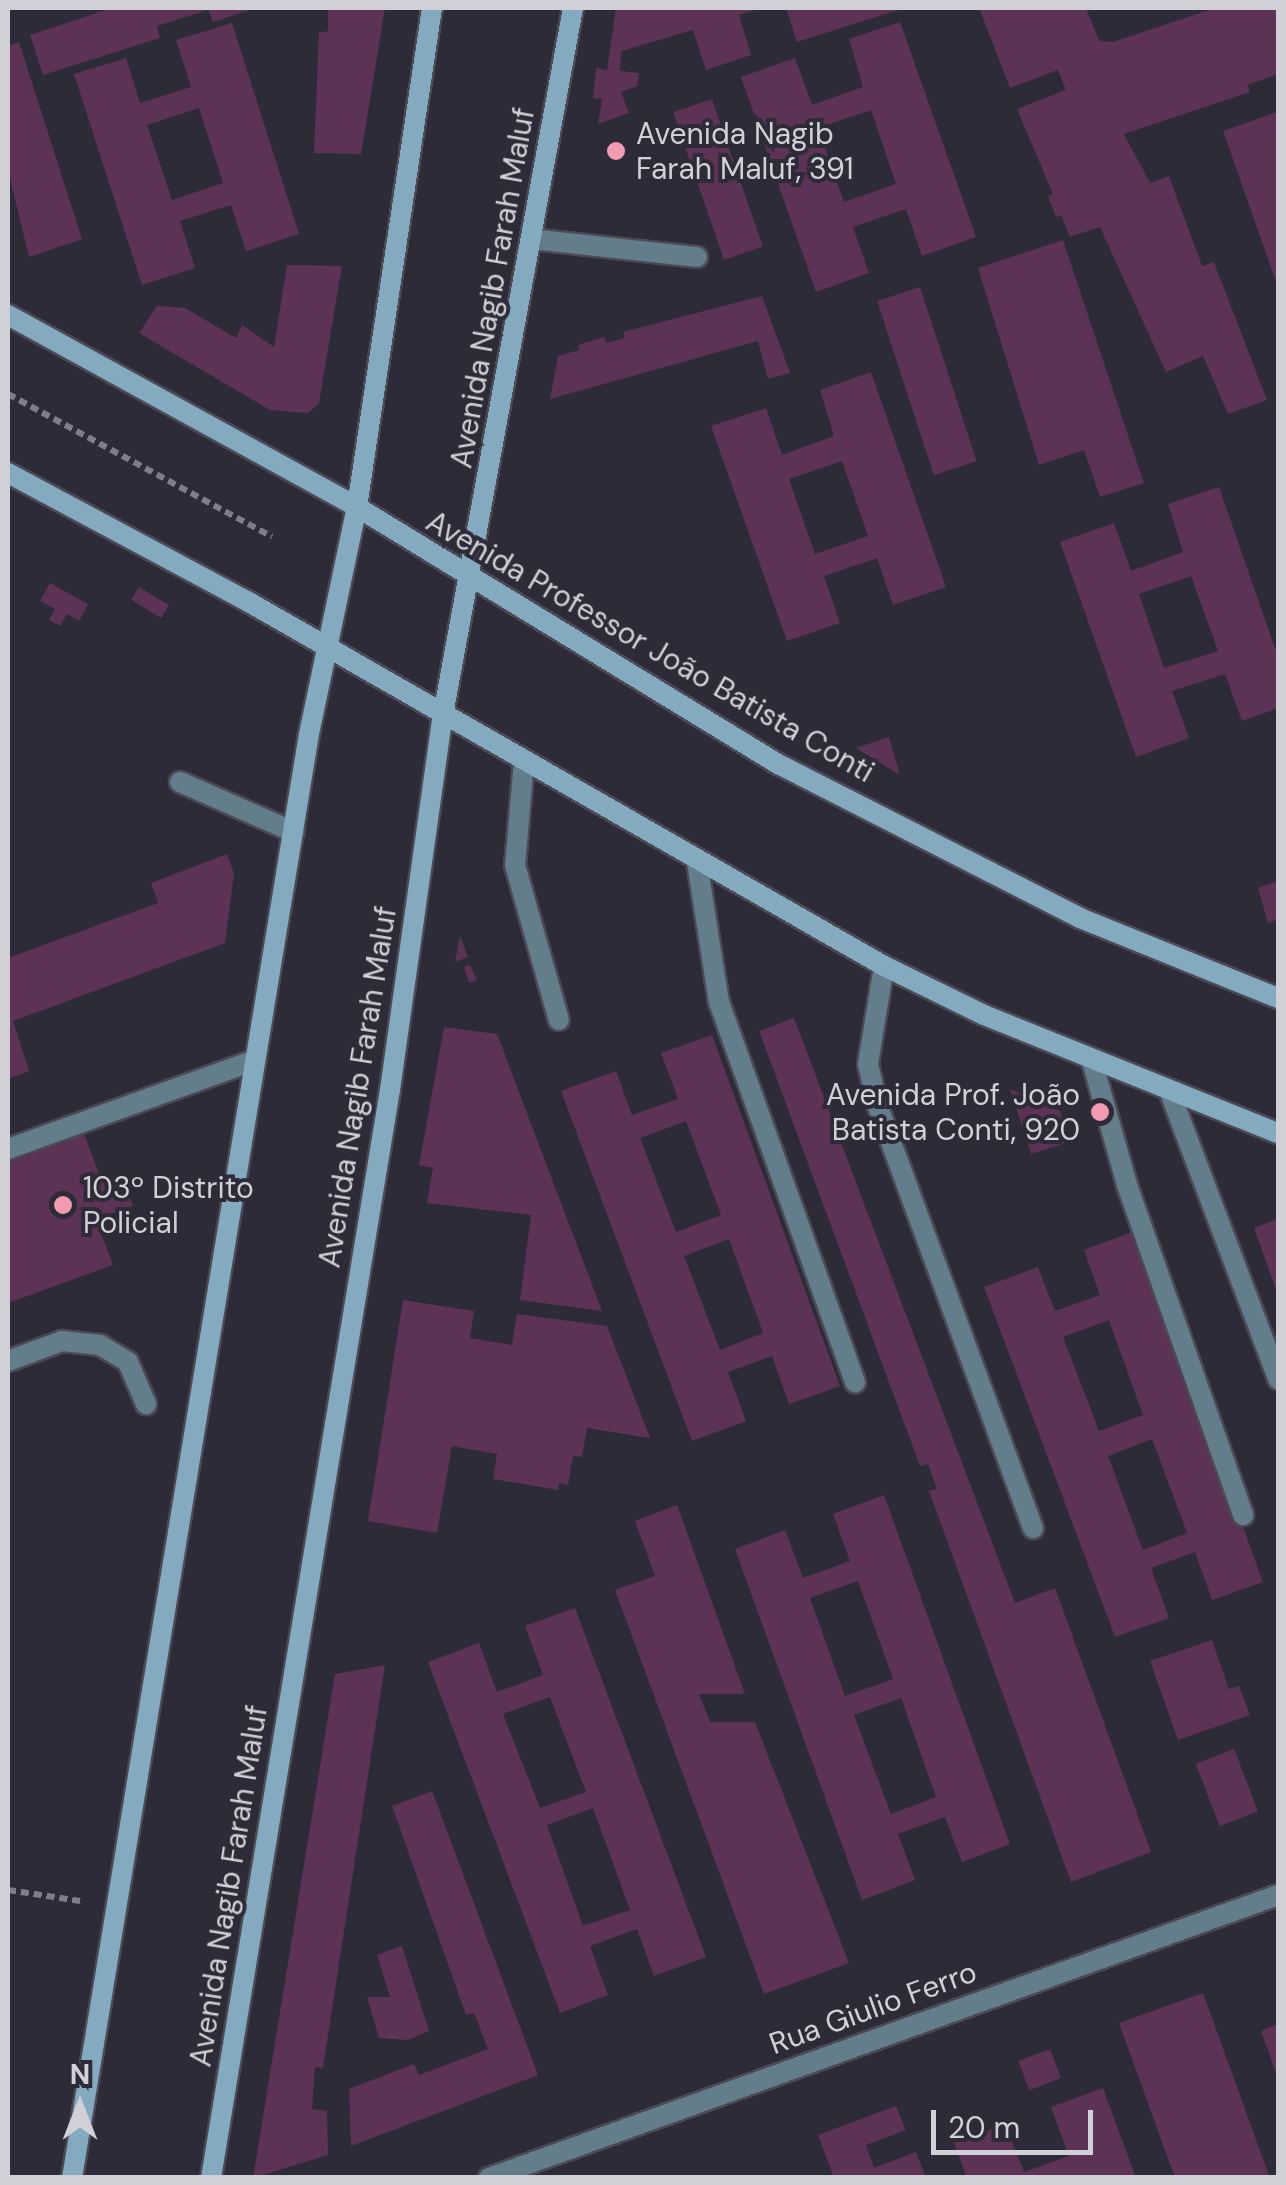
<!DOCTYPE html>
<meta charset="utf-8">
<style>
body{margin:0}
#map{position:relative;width:1286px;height:2185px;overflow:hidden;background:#2d2b37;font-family:"DM Sans",sans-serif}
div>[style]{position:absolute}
.building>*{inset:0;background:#5c3355;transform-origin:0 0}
.path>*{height:6px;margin-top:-3px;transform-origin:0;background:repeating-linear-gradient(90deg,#7f7d87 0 8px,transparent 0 13px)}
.roads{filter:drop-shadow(2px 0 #4b4954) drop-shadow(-2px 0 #4b4954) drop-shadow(0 2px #4b4954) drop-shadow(0 -2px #4b4954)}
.lane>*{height:20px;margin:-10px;padding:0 10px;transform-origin:10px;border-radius:10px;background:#647d8a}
.street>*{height:20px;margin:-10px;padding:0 10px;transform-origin:10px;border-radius:10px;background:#647d8a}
.secondary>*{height:20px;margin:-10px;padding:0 10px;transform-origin:10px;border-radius:10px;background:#83aabf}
.dots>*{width:28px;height:28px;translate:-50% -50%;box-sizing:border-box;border:5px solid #2d2b37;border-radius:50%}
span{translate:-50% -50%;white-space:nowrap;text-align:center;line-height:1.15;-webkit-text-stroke:8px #2d2b37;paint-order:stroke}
.poi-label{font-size:30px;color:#d1d0d7}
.left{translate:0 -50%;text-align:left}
.right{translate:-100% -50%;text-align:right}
.street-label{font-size:30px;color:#d1d0d7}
.frame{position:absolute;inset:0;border:10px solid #d1d0d7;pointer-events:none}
.north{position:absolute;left:30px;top:2055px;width:100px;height:100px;-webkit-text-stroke:8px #2d2b37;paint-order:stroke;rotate:0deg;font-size:28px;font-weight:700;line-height:40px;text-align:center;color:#d1d0d7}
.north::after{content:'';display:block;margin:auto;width:35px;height:45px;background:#d1d0d7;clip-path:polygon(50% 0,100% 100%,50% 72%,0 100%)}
.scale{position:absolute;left:931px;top:2110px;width:162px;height:45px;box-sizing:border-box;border:5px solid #d1d0d7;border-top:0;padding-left:12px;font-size:30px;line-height:35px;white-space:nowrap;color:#d1d0d7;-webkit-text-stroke:8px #2d2b37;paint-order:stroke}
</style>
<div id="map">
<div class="building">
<div style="clip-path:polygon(112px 8px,255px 8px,213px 22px,208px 10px,157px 26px,160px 38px,43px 75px,30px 35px)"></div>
<div style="clip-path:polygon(328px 8px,385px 8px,361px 154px,314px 153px,319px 33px,328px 31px)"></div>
<div style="clip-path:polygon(616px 8px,760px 8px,739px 15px,751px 55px,706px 70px,693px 30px,621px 51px,620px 71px,639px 73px,637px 86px,621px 92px,629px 113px,598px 124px,602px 99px,593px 98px,596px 68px,607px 70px)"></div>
<div style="clip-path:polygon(786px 8px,904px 8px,797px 42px)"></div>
<div style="clip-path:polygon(979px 8px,1086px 8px,1099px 41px,1113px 42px,1215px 8px,1278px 8px,1278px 74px,1247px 85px,1250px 92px,1124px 134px,1150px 183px,1169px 176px,1202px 266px,1214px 262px,1267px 400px,1228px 414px,1203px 356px,1166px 372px,1100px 227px,1070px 237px,1061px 215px,1056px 217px,1048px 196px,1053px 194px,1017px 109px,1066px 90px,1058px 70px,1010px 88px)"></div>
<div style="clip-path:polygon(evenodd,900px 22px,976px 237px,922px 256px,906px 209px,853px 227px,869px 273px,816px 292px,741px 77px,795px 58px,812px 105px,863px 87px,849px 39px,900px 22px,871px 110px,896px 184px,844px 202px,818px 128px,871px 110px)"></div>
<div style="clip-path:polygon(evenodd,232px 23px,299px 234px,246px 251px,231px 205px,180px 221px,195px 268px,142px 285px,74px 74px,126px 58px,140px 103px,191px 87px,176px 40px,232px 23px,199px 108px,223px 183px,172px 200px,147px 125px,199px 108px)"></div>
<div style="clip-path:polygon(19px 42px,82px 239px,29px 257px,8px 170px,8px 46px)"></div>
<div style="left:712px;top:99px;width:156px;height:41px;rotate:71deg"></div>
<div style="clip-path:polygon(1277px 112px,1278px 116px,1278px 287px,1223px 131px)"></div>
<div style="clip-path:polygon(1063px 240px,1144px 483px,1100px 497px,1084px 450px,1039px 465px,978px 268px)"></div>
<div style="clip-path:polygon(287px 265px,342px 266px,319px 403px,308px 413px,270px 410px,139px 333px,157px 306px,185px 308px,236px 338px,242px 325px,274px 347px)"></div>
<div style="left:920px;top:287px;width:183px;height:45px;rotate:72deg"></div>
<div style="clip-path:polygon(762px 296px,790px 373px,768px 379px,758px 341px,550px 399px,558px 356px,579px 350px,578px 345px,604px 337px,606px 343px,625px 338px,623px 332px)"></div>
<div style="clip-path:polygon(evenodd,871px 372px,946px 587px,893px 605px,877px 558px,824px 576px,840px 623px,787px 641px,711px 426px,766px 408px,782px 455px,834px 436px,820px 390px,871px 372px,842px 461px,868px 536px,815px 554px,789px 479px,842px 461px)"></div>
<div style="clip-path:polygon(evenodd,1219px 487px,1278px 657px,1278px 708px,1242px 721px,1225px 674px,1172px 691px,1189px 738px,1136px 757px,1060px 542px,1114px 523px,1131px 571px,1183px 552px,1168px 504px,1219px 487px,1191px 576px,1218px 651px,1164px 668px,1139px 594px,1191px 576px)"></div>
<div style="clip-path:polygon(50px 583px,88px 604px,79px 621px,67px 614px,60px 626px,49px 620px,55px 609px,40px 601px)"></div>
<div style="left:139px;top:587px;width:35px;height:15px;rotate:31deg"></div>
<div style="clip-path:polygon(889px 737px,900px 775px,856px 748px)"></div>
<div style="clip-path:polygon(227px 854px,234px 873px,225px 943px,13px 1021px,29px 1071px,8px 1079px,8px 958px,158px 903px,151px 883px)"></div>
<div style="clip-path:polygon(1278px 881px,1278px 919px,1268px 923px,1258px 888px)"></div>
<div style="clip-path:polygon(460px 936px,468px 957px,455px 962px)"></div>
<div style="clip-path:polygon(470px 965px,477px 980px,469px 983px,464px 967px)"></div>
<div style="clip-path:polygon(794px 1018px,1015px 1603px,1055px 1588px,1151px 1852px,1071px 1882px,929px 1491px,937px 1489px,928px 1464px,920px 1466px,759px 1031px)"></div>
<div style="clip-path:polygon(444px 1027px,497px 1034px,602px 1311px,520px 1300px,531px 1215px,427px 1203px,433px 1168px,419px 1165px)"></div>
<div style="clip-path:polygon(evenodd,712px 1035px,840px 1386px,789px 1404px,772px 1356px,728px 1372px,746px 1421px,692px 1441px,561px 1091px,616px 1071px,632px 1115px,678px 1099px,661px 1053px,712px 1035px,686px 1121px,721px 1215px,676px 1232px,640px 1138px,686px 1121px,712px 1035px,729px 1239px,763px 1333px,720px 1350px,684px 1256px,729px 1239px)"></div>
<div style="clip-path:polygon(1010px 1089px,1060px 1111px,1069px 1142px,1031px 1154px)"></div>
<div style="clip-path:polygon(84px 1134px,102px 1181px,121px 1174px,133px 1206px,96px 1219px,113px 1265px,8px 1303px,8px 1162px)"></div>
<div style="clip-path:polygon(1278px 1219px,1278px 1295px,1254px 1228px)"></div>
<div style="clip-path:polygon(evenodd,1135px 1231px,1263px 1582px,1212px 1600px,1195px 1552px,1151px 1568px,1169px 1618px,1115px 1637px,984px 1287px,1038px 1267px,1055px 1311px,1100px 1295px,1084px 1250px,1135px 1231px,1109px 1320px,1143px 1415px,1099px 1431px,1063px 1337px,1109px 1320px,1135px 1231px,1152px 1439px,1187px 1533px,1143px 1550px,1108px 1456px,1152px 1439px)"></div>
<div style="clip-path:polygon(403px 1300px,474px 1311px,470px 1338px,512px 1345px,517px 1314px,607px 1326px,650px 1438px,587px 1428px,582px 1457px,573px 1456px,568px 1485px,559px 1483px,558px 1490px,493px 1479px,497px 1454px,452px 1446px,437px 1533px,368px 1521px)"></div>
<div style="clip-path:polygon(evenodd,884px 1495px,1010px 1844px,962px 1862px,945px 1817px,898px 1834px,915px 1880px,862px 1900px,735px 1549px,785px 1530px,803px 1578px,850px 1561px,833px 1514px,884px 1495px,858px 1581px,893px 1679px,845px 1696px,810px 1598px,858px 1581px,884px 1495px,901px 1698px,936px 1797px,891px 1814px,854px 1715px,901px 1698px)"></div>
<div style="clip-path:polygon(677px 1505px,745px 1694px,699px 1694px,710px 1722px,755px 1722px,849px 1963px,764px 1994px,615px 1590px,655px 1576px,635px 1521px)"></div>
<div style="clip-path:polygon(evenodd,575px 1608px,706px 1957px,654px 1976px,637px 1929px,590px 1946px,608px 1995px,560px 2013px,428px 1662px,479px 1643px,497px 1692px,543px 1675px,525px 1626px,575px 1608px,550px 1697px,586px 1792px,540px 1808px,503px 1714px,550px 1697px,575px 1608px,593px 1808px,630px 1910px,583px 1926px,547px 1825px,593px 1808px)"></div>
<div style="clip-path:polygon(1212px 1640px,1229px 1689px,1239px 1686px,1250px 1715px,1178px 1740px,1150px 1661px)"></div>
<div style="clip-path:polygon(385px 1665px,323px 2068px,315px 2067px,312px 2109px,327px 2111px,328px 2155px,253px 2178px,335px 1674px)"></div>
<div style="left:1234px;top:1749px;width:67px;height:41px;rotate:69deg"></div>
<div style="clip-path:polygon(432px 1791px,538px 2075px,351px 2146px,349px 2089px,414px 2064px,419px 2075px,488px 2049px,474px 2013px,466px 2015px,392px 1806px)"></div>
<div style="clip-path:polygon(402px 1946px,429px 2031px,408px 2040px,379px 2038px,367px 1997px,390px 1997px,377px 1955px)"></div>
<div style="clip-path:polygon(1203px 1993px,1270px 2178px,1175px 2178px,1119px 2023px)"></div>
<div style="clip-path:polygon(1278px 2024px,1278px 2078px,1261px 2031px)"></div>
<div style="left:1050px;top:2049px;width:31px;height:34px;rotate:69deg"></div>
<div style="clip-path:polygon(1103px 2088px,1136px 2178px,967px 2178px,954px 2143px,1005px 2124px,1024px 2172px,1069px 2156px,1051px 2107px)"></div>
<div style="clip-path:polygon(896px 2106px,906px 2130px,866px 2145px,874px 2168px,916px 2152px,926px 2178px,834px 2178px,818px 2135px)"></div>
</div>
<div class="path">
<div style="left:8px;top:394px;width:300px;rotate:28.4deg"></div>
<div style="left:8px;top:1890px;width:73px;rotate:8.7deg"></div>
</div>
<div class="roads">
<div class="lane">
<div style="left:531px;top:239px;width:167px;rotate:6.2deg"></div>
<div style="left:524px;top:761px;width:104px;rotate:94.9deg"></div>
<div style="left:515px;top:865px;width:161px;rotate:74.2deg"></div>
<div style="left:180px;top:782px;width:124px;rotate:23.7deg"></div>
<div style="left:697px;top:862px;width:142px;rotate:81.1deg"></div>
<div style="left:719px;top:1002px;width:404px;rotate:70.3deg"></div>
<div style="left:884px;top:966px;width:99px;rotate:99.3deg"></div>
<div style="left:868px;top:1064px;width:41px;rotate:77.3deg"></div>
<div style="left:877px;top:1104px;width:452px;rotate:69.8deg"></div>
<div style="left:1092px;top:1061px;width:129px;rotate:74.2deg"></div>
<div style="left:1127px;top:1185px;width:350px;rotate:70.6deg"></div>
<div style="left:8px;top:1149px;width:263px;rotate:-19.8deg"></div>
<div style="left:8px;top:1361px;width:58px;rotate:-20.3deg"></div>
<div style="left:62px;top:1341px;width:38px;rotate:6deg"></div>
<div style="left:100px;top:1345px;width:33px;rotate:31deg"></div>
<div style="left:128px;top:1362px;width:46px;rotate:66.8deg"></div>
</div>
<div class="street">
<div style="left:1169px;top:1090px;width:309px;rotate:69.3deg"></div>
<div style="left:489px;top:2178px;width:838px;rotate:-19.73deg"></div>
</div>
<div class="secondary">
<div style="left:8px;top:315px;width:398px;rotate:28.8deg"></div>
<div style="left:357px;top:507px;width:495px;rotate:31.4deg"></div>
<div style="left:780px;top:765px;width:337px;rotate:27deg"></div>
<div style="left:1080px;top:918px;width:214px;rotate:22deg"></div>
<div style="left:8px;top:473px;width:271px;rotate:28.2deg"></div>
<div style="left:247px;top:601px;width:734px;rotate:29.81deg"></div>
<div style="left:884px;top:966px;width:111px;rotate:26.1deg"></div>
<div style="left:984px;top:1015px;width:317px;rotate:21.9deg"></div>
<div style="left:72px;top:2178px;width:1463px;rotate:-80.68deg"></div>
<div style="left:309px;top:734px;width:232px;rotate:-78.1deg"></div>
<div style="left:357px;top:507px;width:505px;rotate:-81.45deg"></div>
<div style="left:211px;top:2178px;width:1103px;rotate:-80.66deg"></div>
<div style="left:390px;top:1090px;width:379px;rotate:-82deg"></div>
<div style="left:443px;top:715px;width:719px;rotate:-79.58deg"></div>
</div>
</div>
<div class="dots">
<div style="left:616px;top:151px;background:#f29aaf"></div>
<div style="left:1100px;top:1112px;background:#f29aaf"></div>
<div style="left:63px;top:1205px;background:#f29aaf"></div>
</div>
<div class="poi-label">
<span class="left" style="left:636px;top:151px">Avenida Nagib<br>Farah Maluf, 391</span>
<span class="right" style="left:1080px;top:1112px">Avenida Prof. João<br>Batista Conti, 920</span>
<span class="left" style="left:83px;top:1205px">103º Distrito<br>Policial</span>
</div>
<div class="street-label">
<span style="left:493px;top:288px;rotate:-80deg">Avenida Nagib Farah Maluf</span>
<span style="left:650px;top:647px;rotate:30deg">Avenida Professor João Batista Conti</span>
<span style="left:358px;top:1087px;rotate:-81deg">Avenida Nagib Farah Maluf</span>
<span style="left:229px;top:1886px;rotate:-81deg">Avenida Nagib Farah Maluf</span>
<span style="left:873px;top:2008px;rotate:-20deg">Rua Giulio Ferro</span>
</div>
<div class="frame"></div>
<div class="north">N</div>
<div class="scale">20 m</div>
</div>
